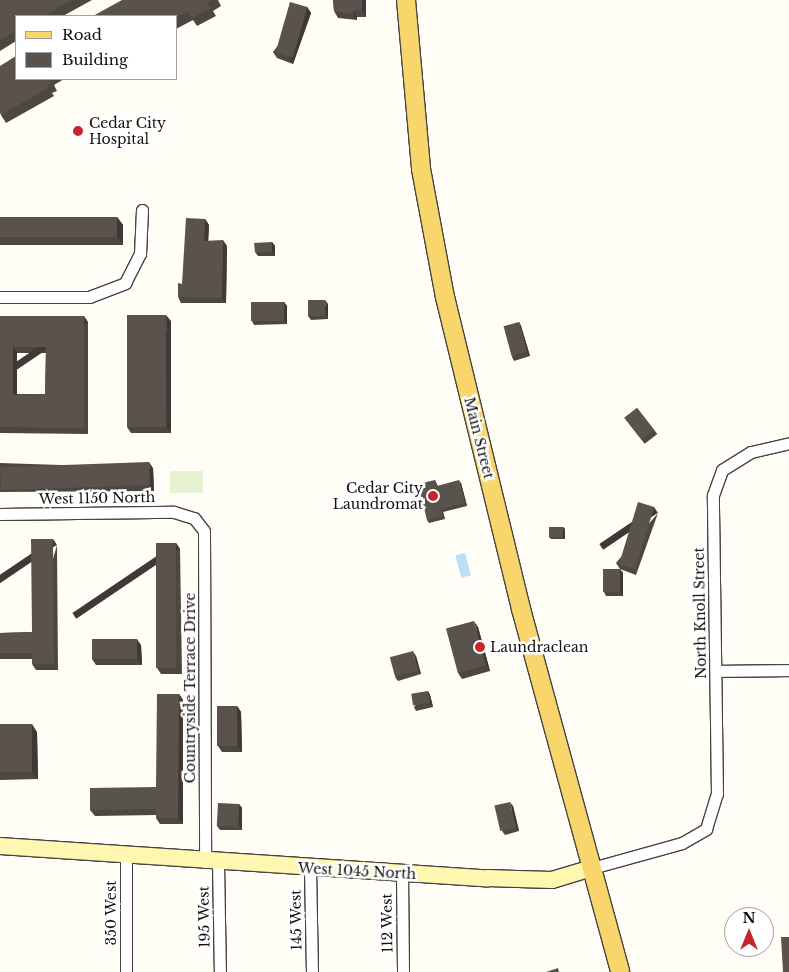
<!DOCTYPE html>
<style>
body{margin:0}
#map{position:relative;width:789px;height:972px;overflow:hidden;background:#fffdf5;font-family:"Libre Baskerville",serif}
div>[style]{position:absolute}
.pitch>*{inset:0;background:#e6f2cf;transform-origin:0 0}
.water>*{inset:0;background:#b9e0f7;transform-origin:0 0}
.roads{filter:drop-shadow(1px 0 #444) drop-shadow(-1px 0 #444) drop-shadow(0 1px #444) drop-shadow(0 -1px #444)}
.street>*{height:11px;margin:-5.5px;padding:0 5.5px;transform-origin:5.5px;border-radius:5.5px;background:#fff}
.secondary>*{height:16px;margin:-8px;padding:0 8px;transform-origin:8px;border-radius:8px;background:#fff6b0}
.primary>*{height:18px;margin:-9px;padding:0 9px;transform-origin:9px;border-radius:9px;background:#f9d66b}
.wall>*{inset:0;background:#4d4742;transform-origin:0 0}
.shaded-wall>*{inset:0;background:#3f3936;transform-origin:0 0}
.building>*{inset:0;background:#5a524d;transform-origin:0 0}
.dots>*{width:14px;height:14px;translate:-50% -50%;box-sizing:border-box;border:2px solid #fff;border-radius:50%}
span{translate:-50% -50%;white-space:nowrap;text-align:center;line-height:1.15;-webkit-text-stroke:5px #fff;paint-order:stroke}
.poi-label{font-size:14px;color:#111}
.left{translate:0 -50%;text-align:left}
.right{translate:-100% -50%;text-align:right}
.street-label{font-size:14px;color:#111}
.legend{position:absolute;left:15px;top:15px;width:162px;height:65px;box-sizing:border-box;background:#fff;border:1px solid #a0a0a0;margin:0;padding:6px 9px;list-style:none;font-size:15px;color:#111}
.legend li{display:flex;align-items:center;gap:10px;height:25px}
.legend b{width:25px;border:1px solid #a0a0a0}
.north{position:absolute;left:724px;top:907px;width:50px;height:50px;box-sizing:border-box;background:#fff;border:1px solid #a0a0a0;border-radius:50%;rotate:0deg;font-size:14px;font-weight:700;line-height:20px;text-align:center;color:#111}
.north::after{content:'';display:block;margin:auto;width:18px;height:22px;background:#c4262e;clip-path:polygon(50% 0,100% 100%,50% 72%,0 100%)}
</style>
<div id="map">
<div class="pitch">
<div style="left:203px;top:471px;width:22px;height:33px;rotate:90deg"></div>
</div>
<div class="water">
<div style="left:465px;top:553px;width:23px;height:10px;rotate:75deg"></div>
</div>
<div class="roads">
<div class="street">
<div style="left:0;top:297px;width:89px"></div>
<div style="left:89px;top:297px;width:39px;rotate:-21deg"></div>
<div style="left:125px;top:283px;width:33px;rotate:-63deg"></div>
<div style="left:140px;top:254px;width:44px;rotate:-87.4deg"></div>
<div style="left:0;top:514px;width:174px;rotate:-0.7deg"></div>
<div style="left:174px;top:512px;width:21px;rotate:17deg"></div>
<div style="left:194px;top:518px;width:16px;rotate:52deg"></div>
<div style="left:204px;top:531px;width:331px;rotate:89.8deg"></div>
<div style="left:716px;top:671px;width:73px;rotate:-0.8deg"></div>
<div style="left:126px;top:854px;width:118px;rotate:90deg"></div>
<div style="left:218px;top:862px;width:110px;rotate:89deg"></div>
<div style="left:310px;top:868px;width:104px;rotate:88.9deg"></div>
<div style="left:592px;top:868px;width:93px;rotate:-15.5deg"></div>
<div style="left:682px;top:843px;width:28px;rotate:-30deg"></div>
<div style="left:706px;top:829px;width:37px;rotate:-73deg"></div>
<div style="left:717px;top:794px;width:299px;rotate:-90.8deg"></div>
<div style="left:713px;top:495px;width:27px;rotate:-70deg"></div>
<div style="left:722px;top:470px;width:34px;rotate:-32deg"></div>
<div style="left:751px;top:452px;width:39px;rotate:-13deg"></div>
<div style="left:402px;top:874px;width:98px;rotate:89.4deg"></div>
</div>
<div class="secondary">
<div style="left:0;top:846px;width:489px;rotate:3.8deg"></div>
<div style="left:488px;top:878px;width:64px;rotate:1.8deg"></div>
<div style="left:552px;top:880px;width:42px;rotate:-16.7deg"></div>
</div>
<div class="primary">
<div style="left:406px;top:0;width:170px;rotate:84.9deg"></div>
<div style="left:421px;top:169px;width:130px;rotate:79.4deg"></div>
<div style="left:445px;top:297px;width:321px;rotate:76.3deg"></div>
<div style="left:521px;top:609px;width:376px;rotate:74.7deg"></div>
</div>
</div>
<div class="wall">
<div style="clip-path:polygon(0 0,92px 0,63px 16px,16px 16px,16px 41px,0 51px)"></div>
<div style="clip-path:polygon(122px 0,218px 0,221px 6px,213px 11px,216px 16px,197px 26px,193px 20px,176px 29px,176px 16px)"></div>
<div style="clip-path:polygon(333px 0,366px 0,366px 17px,357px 17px,357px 20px,338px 18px,334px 11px)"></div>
<div style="clip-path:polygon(307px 7px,311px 13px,293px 64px,277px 58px,273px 52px)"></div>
<div style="clip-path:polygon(16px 79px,64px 79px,54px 85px,57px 91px,52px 93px,54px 96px,6px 123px,1px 115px)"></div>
<div style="clip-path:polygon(117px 217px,123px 225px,123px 245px,0 245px,0 218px)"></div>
<div style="clip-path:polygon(205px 219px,209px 225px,208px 241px,227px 246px,226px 303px,181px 303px,178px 297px)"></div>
<div style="clip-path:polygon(272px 242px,275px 246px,275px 256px,258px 256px,255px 252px)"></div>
<div style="clip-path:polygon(284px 302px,287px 306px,287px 324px,254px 325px,252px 321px)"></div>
<div style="clip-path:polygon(328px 304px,328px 319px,311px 320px,308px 316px)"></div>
<div style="clip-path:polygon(evenodd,0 316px,88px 322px,88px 434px,0 433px,0 316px,17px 353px,46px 353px,45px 394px,17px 394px,17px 353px)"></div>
<div style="clip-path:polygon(171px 321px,171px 433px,131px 433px,127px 427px)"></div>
<div style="clip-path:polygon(519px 322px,521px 326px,530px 356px,514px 361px,512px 357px)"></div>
<div style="left:637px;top:408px;width:33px;height:16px;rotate:52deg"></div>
<div style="clip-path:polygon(0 463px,153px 468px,154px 491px,0 492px)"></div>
<div style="clip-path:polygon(435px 480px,438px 486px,461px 483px,467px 506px,443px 512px,445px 519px,429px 523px,427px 520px)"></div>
<div style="clip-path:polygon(658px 513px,636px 575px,620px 569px,616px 563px)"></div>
<div style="clip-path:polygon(563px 527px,565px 529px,565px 539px,551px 539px,549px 537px)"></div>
<div style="clip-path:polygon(176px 543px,180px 549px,182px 674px,161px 674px,157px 668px)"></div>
<div style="clip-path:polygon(57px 545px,58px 670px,36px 670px,32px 664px,32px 659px,0 659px,0 633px,32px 632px)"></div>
<div style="clip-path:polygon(620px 569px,623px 573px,623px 596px,606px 596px,604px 592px)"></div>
<div style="clip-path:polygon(478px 627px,490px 671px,462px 679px,458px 673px)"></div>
<div style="clip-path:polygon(141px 645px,142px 665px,96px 665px,92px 659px)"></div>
<div style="clip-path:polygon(416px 656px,421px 674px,398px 681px,395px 677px)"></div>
<div style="clip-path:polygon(428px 691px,430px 695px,433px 707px,416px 711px,414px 707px)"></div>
<div style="clip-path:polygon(179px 694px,183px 700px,183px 824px,160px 824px,156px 818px,156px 815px,95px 816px,90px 810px,156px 787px)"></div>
<div style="clip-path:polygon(237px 706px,241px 712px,242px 752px,222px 752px,218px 746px)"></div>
<div style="clip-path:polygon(0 724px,37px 732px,38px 779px,0 780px)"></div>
<div style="clip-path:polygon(239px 804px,242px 808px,242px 830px,220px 830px,217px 826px)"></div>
<div style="clip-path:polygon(513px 806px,519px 831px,505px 835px,502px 831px)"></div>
</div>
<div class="shaded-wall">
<div style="clip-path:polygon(362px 0,366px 0,366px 17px,362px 10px)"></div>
<div style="clip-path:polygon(307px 7px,311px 13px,293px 64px,289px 57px)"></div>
<div style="clip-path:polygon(353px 11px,357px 17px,357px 20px,353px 14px)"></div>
<div style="clip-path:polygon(117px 217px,123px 225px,123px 245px,117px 237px)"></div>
<div style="clip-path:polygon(205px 219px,209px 225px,208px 247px,204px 241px)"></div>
<div style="clip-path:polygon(223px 240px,227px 246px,226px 303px,222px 298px)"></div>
<div style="clip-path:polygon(272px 242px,275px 246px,275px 256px,272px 252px)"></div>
<div style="clip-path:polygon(325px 300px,328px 304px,328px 319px,326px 315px)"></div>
<div style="clip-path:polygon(284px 302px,287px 306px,287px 324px,284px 320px)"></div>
<div style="clip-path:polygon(166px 315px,171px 321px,171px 433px,167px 427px)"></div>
<div style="left:84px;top:316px;width:7px;height:112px;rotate:56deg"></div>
<div style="clip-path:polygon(519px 322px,521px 326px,530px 356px,527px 352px)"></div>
<div style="clip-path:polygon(13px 347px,17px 353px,17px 401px,13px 395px)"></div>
<div style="clip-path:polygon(149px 462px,153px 468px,154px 491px,150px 485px)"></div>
<div style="clip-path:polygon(459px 480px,461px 483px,467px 506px,465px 503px)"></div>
<div style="left:654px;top:507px;width:7px;height:66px;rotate:56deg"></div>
<div style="clip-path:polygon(441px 509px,443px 512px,445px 519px,443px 516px)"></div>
<div style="clip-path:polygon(563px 527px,565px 529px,565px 539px,563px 537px)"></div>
<div style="left:53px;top:539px;width:7px;height:125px;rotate:56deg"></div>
<div style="left:176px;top:543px;width:7px;height:125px;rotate:56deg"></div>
<div style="clip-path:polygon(620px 569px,623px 573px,623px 596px,620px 592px)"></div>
<div style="clip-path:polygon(474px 621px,478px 627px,490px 671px,486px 665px)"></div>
<div style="clip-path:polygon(137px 639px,141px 645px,142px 665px,137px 659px)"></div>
<div style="clip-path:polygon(413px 651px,416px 656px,421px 674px,418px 670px)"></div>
<div style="clip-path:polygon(428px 691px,430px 695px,433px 707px,430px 703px)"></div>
<div style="clip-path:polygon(179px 694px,183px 700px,183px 824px,178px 818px)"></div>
<div style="clip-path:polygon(237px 706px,241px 712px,242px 752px,238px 746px)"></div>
<div style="clip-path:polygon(32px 724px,37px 732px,38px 779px,32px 772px)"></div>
<div style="clip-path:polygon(510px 802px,513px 806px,519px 831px,516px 827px)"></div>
<div style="clip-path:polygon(239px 804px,242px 808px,242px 830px,239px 826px)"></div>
</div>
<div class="building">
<div style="clip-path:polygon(0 0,72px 0,48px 13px,50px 16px,16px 16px,16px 30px,0 40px)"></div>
<div style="clip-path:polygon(122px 0,213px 0,207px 3px,210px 8px,192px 18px,188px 11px,176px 18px,176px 16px,93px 16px)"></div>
<div style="clip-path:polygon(333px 0,362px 0,362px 10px,353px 11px,353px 14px,334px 11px)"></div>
<div style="left:290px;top:2px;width:18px;height:53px;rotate:16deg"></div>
<div style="clip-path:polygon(16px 56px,16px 79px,49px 79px,51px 83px,47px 85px,48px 88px,1px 115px,0 113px,0 66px)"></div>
<div style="left:117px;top:217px;width:20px;height:117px;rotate:90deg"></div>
<div style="clip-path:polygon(186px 218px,205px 219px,204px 241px,223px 240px,222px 298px,178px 297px,178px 283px,182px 284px)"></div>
<div style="clip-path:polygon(272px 242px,272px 252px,255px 252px,254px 243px)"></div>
<div style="left:308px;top:300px;width:17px;height:16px"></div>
<div style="left:251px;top:302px;width:33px;height:19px"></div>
<div style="left:127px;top:315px;width:39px;height:112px"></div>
<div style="clip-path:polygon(evenodd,0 316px,84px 316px,84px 428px,0 427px,0 316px,13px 347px,46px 347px,45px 394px,13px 395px,13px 347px)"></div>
<div style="left:519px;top:322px;width:31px;height:16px;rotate:75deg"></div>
<div style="left:637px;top:408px;width:28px;height:16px;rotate:52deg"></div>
<div style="left:149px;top:462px;width:23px;height:149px;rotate:88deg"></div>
<div style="clip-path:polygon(435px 480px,437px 486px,459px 480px,465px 503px,441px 509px,443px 516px,427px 520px,418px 484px)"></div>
<div style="left:638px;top:502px;width:17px;height:65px;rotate:17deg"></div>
<div style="left:563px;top:527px;width:10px;height:14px;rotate:90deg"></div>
<div style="clip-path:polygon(31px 539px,53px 539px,54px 664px,32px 664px,32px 653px,0 653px,0 633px,32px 632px)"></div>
<div style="left:156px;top:543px;width:20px;height:125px"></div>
<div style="left:620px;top:569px;width:23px;height:17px;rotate:90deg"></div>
<div style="left:474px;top:621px;width:46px;height:29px;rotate:75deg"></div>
<div style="left:137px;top:639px;width:20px;height:45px;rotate:90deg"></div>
<div style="left:413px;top:651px;width:20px;height:24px;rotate:75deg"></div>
<div style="left:428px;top:691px;width:12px;height:17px;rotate:81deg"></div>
<div style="clip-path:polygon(157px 694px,179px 694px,178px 818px,156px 818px,156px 809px,90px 810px,90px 788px,156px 787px)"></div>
<div style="left:217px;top:706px;width:20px;height:40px"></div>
<div style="left:0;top:724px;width:32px;height:48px"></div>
<div style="left:510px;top:802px;width:26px;height:16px;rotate:77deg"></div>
<div style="left:218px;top:803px;width:21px;height:23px;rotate:3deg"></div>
<div style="clip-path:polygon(781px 937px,789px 937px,789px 972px,783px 972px)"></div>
<div style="clip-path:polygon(558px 968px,559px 972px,546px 972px)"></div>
</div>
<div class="dots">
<div style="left:78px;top:131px;background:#c4262e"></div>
<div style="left:433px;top:496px;background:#c4262e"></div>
<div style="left:480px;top:647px;background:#c4262e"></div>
</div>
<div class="poi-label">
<span class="left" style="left:89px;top:131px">Cedar City<br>Hospital</span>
<span class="right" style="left:423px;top:496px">Cedar City<br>Laundromat</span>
<span class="left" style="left:490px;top:647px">Laundraclean</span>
</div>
<div class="street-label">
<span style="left:479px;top:438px;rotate:76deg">Main Street</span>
<span style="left:97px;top:498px;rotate:-1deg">West 1150 North</span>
<span style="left:700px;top:613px;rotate:-91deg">North Knoll Street</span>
<span style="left:190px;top:688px;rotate:-90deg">Countryside Terrace Drive</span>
<span style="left:357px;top:871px;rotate:3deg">West 1045 North</span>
<span style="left:111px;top:913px;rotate:-90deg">350 West</span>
<span style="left:204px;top:917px;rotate:-91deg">195 West</span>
<span style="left:296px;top:920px;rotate:-91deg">145 West</span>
<span style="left:387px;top:923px;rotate:-91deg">112 West</span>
</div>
<ul class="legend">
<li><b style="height:6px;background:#f9d66b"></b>Road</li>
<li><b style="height:14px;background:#5a524d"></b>Building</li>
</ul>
<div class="north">N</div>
</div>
